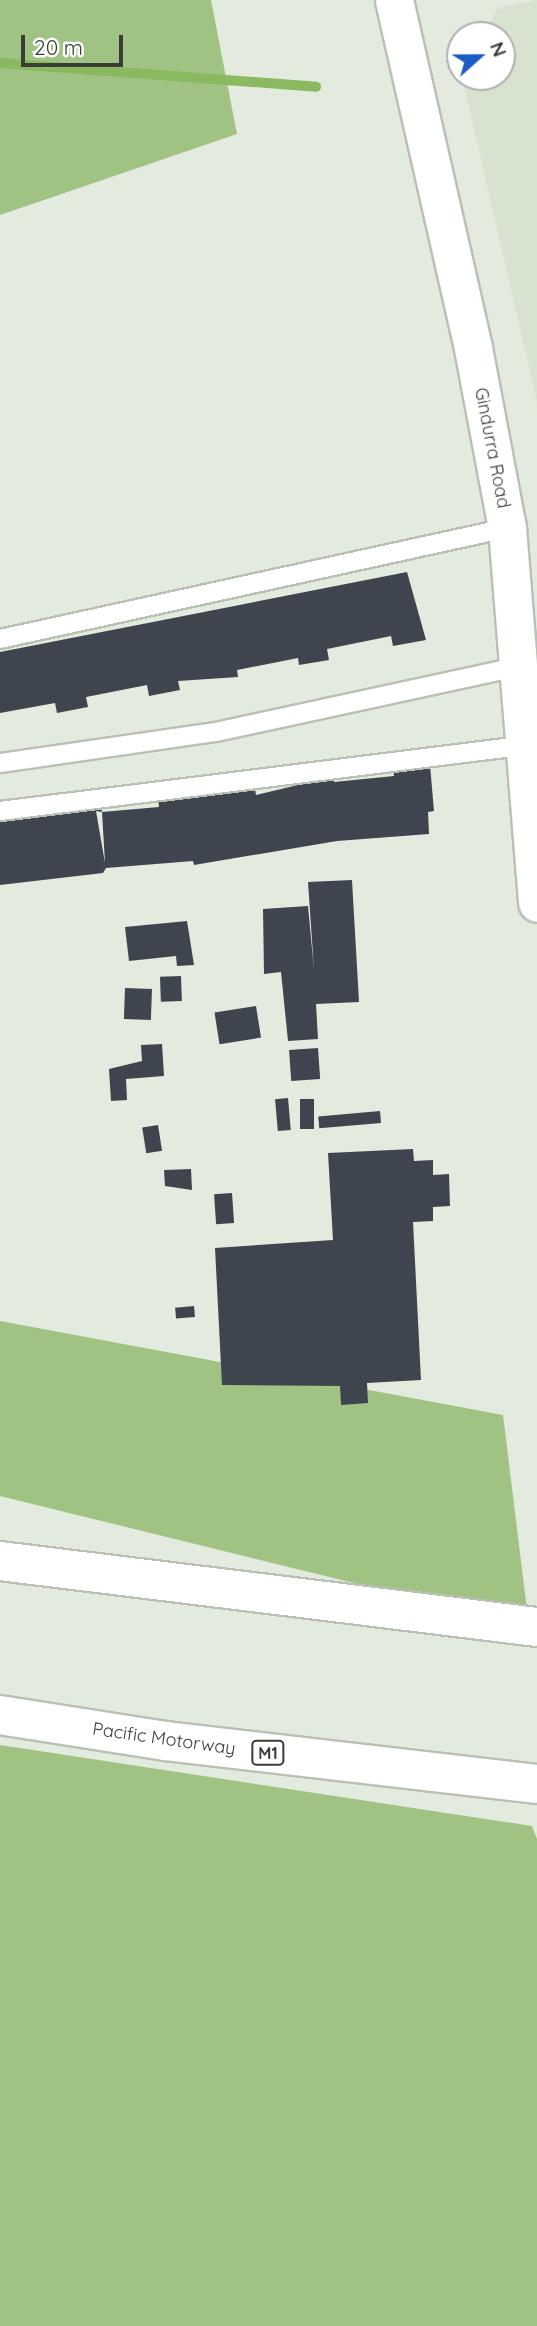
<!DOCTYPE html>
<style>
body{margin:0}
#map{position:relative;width:537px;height:2326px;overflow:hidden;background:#e3eade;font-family:Quicksand,sans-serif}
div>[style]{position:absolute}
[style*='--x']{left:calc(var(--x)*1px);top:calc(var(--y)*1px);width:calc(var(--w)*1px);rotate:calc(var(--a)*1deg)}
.built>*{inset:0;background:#d8e3cf}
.green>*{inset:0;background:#a0c384}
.stream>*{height:10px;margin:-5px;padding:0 5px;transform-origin:5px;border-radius:5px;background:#8ab95f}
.building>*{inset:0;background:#3f454f;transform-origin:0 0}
.roads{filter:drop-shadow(2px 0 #b9c0b4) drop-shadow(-2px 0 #b9c0b4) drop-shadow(0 2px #b9c0b4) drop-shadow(0 -2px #b9c0b4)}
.lane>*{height:18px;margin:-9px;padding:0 9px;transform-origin:9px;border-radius:9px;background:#fff}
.street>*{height:37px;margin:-18.5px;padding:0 18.5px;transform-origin:18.5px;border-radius:18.5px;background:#fff}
.highway>*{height:38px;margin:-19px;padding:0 19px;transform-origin:19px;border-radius:19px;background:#fff}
span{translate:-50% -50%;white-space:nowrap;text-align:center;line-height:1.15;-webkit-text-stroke:7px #fff;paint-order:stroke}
.shield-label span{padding:2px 5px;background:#fff;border:2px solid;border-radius:5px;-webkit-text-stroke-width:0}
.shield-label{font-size:16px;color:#393c37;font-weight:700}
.street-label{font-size:18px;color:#393c37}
.north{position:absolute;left:446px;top:21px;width:70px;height:70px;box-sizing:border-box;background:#fff;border:2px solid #b0b1af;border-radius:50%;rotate:69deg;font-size:19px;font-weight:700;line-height:28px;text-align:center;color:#393c37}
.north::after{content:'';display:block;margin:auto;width:24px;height:32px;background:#1a5bc7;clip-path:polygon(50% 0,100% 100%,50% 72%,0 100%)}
.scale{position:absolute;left:21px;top:35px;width:102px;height:32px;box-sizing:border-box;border:4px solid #393c37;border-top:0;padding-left:9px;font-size:21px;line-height:24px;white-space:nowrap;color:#393c37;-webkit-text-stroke:5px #fff;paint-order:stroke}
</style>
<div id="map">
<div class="built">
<i style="clip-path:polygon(537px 0,537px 402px,462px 77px,502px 77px,502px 35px,482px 35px,499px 7px)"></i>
</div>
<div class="green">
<i style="clip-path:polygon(0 0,211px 0,237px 134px,0 215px)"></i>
<i style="clip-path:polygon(0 1321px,503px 1415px,529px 1626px,0 1496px)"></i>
<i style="clip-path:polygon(0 1745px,532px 1826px,537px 1839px,537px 2326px,0 2326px)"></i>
</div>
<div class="stream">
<i style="--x:0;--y:63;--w:317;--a:4.3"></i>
</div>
<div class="building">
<i style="clip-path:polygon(407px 572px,426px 640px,393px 646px,391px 636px,327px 649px,329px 660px,299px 665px,298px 658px,237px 670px,238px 677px,178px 681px,180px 690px,149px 696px,147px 685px,86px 697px,88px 707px,57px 713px,55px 703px,0 713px,0 652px)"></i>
<i style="clip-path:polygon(430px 765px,434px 811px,428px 812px,429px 834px,337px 841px,194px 865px,193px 861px,106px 868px,103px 873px,0 885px,0 813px,7px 819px,64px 812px,64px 805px,100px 801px,102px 812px,96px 811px,105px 863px,102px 812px,159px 807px,158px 798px,214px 795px,213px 788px,254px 783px,256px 795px,302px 784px,301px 777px,333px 774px,334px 782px,394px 776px,393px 768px)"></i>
<i style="clip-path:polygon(352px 880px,359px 1002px,316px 1004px,318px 1039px,288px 1041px,281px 972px,264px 974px,263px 909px,308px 906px,314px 970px,308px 882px)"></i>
<i style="clip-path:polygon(187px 921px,194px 965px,177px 966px,176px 956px,129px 961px,125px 927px)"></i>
<i style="left:181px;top:976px;width:25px;height:21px;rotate:88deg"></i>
<i style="left:125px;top:988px;width:27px;height:31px;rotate:2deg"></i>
<i style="left:256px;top:1006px;width:32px;height:42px;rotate:81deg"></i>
<i style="clip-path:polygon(162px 1044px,164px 1076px,126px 1079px,127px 1100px,111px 1101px,109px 1069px,142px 1061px,141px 1045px)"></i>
<i style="left:318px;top:1048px;width:31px;height:29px;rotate:86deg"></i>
<i style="left:288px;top:1098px;width:32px;height:13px;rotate:85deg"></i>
<i style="left:300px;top:1099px;width:14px;height:30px"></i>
<i style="left:380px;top:1111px;width:12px;height:62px;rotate:85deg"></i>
<i style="left:158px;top:1125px;width:26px;height:16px;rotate:81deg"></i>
<i style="clip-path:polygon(413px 1149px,414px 1161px,433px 1160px,433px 1175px,449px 1174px,450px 1206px,433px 1207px,433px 1221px,413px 1222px,421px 1380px,367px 1383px,368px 1403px,341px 1405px,340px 1386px,222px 1385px,215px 1248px,333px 1240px,328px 1153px)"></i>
<i style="clip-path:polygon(191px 1169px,192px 1190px,165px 1186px,164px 1170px)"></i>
<i style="left:232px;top:1193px;width:30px;height:18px;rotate:86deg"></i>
<i style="left:194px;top:1306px;width:11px;height:19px;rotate:85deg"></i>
</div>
<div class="roads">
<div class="lane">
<i style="--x:0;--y:639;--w:519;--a:-12.35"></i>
<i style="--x:0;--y:763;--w:218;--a:-8.2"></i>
<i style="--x:216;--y:732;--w:312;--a:-12.2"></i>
<i style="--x:0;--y:811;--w:533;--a:-7.11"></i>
</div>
<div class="street">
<i style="--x:394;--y:0;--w:357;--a:77.2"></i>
<i style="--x:473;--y:348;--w:183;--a:79.3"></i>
<i style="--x:507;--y:528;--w:376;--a:85.4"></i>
</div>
<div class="highway">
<i style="--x:0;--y:1561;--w:541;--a:7.01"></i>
<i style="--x:0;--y:1715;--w:168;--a:8.9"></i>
<i style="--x:166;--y:1741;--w:373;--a:6.6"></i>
</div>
</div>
<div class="shield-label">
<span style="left:268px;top:1753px">M1</span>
</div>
<div class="street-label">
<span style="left:492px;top:448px;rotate:79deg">Gindurra Road</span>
<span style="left:164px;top:1739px;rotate:8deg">Pacific Motorway</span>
</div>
<div class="north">N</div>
<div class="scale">20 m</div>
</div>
